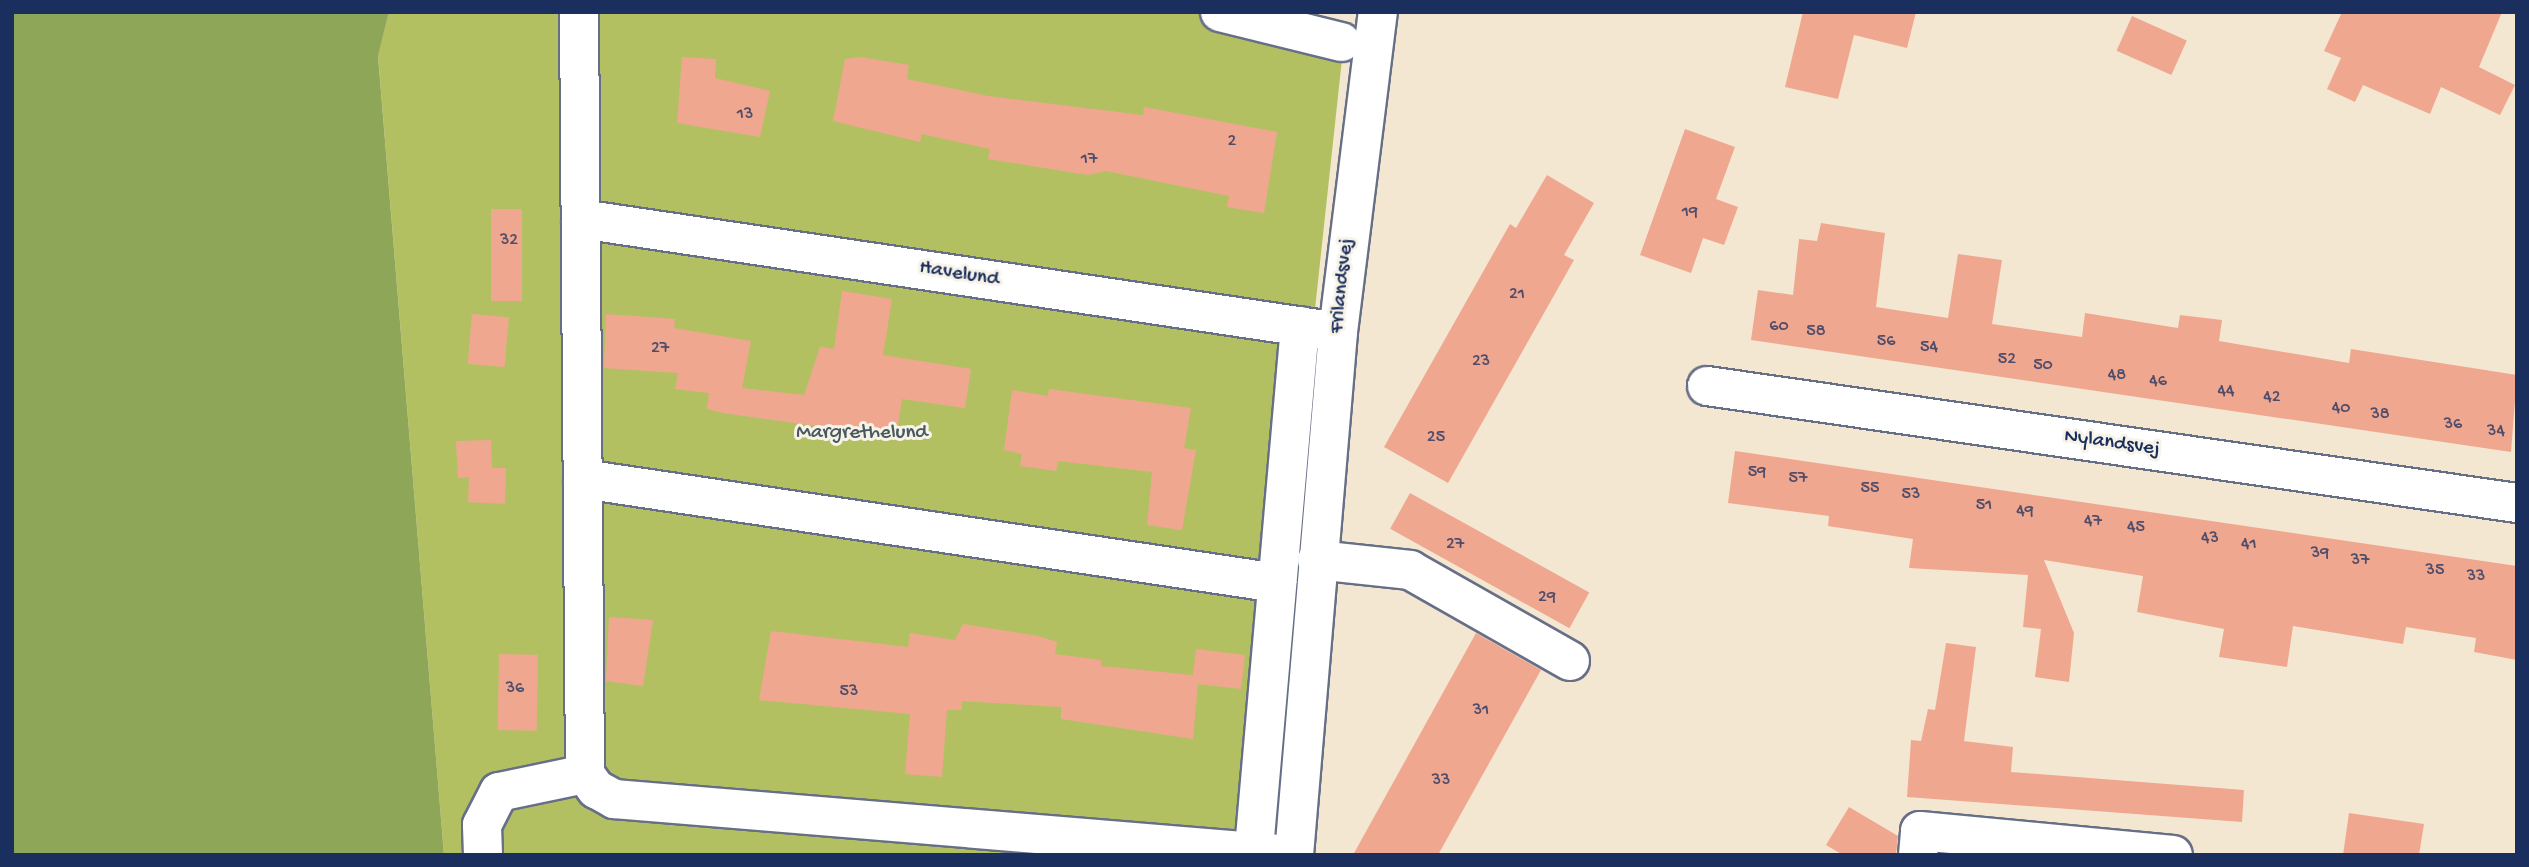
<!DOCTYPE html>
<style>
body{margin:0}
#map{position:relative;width:2529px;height:867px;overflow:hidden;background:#f4e7d2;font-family:"Gochi Hand",sans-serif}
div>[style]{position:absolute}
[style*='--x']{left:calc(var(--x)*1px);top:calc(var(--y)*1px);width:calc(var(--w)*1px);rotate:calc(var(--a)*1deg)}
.green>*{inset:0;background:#b3c062}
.forest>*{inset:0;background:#8ea658}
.building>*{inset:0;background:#f0a790;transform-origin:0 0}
.roads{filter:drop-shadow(2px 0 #676f87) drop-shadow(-2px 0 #676f87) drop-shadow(0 2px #676f87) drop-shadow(0 -2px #676f87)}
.minor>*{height:38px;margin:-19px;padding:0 19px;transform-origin:19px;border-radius:19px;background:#fff}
span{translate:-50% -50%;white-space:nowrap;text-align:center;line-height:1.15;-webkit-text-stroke:6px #f7f3e8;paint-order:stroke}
.number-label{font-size:18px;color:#504d6a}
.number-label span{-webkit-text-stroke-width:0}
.street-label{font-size:21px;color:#1b2f5e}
.park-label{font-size:21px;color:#495a5f}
.frame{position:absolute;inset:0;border:14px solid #1b2f5e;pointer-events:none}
</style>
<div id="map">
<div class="green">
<i style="clip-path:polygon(389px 12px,1306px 12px,1346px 22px,1285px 587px,1267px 855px,444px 855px,378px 55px)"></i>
</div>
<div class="forest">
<i style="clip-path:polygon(12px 12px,389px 12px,378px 56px,444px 855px,12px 855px)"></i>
</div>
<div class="building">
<i style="clip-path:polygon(1803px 12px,1916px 12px,1907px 48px,1854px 35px,1838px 99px,1785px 87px)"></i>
<i style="clip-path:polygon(2342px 12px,2502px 12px,2479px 67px,2515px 85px,2500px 115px,2441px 87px,2430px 114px,2363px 85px,2355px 102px,2327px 89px,2341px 58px,2324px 51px)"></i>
<i style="left:2132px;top:16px;width:60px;height:38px;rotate:24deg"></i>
<i style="clip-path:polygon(682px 57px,716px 59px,715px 78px,770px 91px,760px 137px,677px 123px)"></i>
<i style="clip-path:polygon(860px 57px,909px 65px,907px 79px,988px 96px,1143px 115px,1144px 107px,1277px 132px,1264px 213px,1227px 207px,1229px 196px,1106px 171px,1088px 175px,988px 159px,990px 149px,922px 134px,920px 142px,833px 121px,845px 59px)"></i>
<i style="clip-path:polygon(1685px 129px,1735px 147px,1716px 199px,1738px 207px,1724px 245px,1703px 238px,1691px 273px,1640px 255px)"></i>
<i style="clip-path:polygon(1547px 175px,1594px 203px,1564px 255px,1574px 260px,1448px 483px,1384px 447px,1510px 224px,1516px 228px)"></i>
<i style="left:522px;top:209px;width:92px;height:31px;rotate:90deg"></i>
<i style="clip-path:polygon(1821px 223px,1885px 233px,1876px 307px,1948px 318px,1958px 254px,2002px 260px,1992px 324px,2082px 337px,2085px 313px,2178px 328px,2180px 315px,2222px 320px,2219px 341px,2349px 363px,2351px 349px,2517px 375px,2511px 452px,1751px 340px,1758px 290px,1793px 295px,1799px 239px,1817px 241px)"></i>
<i style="clip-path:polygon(842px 291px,892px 299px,883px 355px,971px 369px,965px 408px,902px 399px,896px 437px,723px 413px,707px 409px,709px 393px,675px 389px,678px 373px,604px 368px,606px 314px,675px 319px,674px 328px,751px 341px,742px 388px,804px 395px,820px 347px,834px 349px)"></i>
<i style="left:472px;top:314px;width:37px;height:50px;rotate:5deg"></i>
<i style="clip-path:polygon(1049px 389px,1191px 408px,1184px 448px,1196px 450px,1182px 530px,1147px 525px,1152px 472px,1058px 461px,1056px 471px,1020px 466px,1022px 454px,1004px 450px,1012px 390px,1048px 396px)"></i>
<i style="clip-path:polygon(491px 440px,492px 468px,506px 468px,505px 504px,468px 502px,469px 477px,458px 478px,456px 441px)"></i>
<i style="clip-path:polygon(1735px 451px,2517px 566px,2517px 660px,2474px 652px,2476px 638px,2406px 627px,2403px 644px,2293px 626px,2287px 667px,2219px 657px,2224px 629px,2137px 612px,2143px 576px,2044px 560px,2074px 633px,2069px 682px,2035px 677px,2041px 629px,2023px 627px,2028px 575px,1909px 568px,1913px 539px,1828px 526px,1829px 516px,1728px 503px)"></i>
<i style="left:1410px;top:493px;width:205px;height:41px;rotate:29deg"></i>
<i style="clip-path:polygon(609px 617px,653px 620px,643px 686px,606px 681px)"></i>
<i style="clip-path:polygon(963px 624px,1038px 636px,1057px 642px,1055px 654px,1101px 660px,1101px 666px,1193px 675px,1196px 649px,1245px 655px,1241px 689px,1198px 684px,1193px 739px,1061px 719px,1061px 707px,962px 701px,962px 710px,947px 710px,942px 777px,905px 774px,910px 714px,759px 700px,771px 631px,908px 647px,910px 633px,955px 640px)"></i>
<i style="clip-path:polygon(1476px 633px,1541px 670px,1438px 855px,1353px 855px)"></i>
<i style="clip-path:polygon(1946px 643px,1976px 647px,1964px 741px,2013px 747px,2011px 772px,2244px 790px,2242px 822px,1907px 797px,1911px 740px,1921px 741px,1928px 709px,1935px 710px)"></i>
<i style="left:499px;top:654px;width:39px;height:76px;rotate:1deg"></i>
<i style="clip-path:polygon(1849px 807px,1898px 836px,1896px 855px,1843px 855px,1826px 845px)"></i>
<i style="clip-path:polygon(2349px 813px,2424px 824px,2419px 855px,2343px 855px)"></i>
</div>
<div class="roads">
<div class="minor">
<i style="--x:579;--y:12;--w:762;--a:89.55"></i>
<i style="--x:585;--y:774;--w:19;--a:54"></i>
<i style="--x:596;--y:789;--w:21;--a:29"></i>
<i style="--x:614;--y:799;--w:679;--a:4.73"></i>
<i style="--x:1220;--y:12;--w:125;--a:13.9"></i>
<i style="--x:581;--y:219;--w:765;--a:8.49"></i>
<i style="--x:1707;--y:386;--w:818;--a:8.22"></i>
<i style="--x:583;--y:479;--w:702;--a:8.52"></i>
<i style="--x:1317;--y:560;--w:94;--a:6.1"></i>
<i style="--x:1410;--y:570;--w:184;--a:29.6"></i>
<i style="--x:1254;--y:849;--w:525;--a:-84.97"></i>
<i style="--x:483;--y:855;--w:30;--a:-92"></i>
<i style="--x:482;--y:825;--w:37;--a:-63"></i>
<i style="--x:499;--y:792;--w:88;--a:-11.8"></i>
<i style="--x:1294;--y:855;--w:525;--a:-85.19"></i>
<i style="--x:1338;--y:332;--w:322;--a:-82.9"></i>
<i style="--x:1918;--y:855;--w:24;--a:-85"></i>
<i style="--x:1920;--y:831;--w:254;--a:5.4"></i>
</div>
</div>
<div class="number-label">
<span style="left:745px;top:115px">13</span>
<span style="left:1232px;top:142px">2</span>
<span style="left:1089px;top:160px">17</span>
<span style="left:1690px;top:213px">19</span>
<span style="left:509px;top:241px">32</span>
<span style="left:1517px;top:295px">21</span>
<span style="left:1779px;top:327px">60</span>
<span style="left:1816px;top:332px">58</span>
<span style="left:1886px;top:342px">56</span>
<span style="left:1929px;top:348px">54</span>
<span style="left:660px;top:349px">27</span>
<span style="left:2007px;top:360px">52</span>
<span style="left:1481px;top:362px">23</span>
<span style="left:2043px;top:366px">50</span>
<span style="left:2117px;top:376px">48</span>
<span style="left:2158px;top:382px">46</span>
<span style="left:2226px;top:392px">44</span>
<span style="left:2272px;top:398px">42</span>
<span style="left:2341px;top:409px">40</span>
<span style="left:2380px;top:415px">38</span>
<span style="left:2453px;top:425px">36</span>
<span style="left:2496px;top:432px">34</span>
<span style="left:1436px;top:438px">25</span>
<span style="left:1757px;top:473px">59</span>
<span style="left:1798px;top:479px">57</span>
<span style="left:1870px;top:489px">55</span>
<span style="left:1911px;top:495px">53</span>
<span style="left:1984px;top:506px">51</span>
<span style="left:2025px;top:512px">49</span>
<span style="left:2093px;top:522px">47</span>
<span style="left:2136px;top:528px">45</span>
<span style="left:2210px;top:539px">43</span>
<span style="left:1455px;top:545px">27</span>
<span style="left:2249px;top:545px">41</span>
<span style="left:2320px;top:554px">39</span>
<span style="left:2360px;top:561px">37</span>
<span style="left:2435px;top:571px">35</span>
<span style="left:2476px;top:577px">33</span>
<span style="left:1547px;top:598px">29</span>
<span style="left:515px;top:689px">36</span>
<span style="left:849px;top:692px">53</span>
<span style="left:1481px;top:711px">31</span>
<span style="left:1441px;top:781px">33</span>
</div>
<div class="street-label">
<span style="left:959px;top:275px;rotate:9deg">Havelund</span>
<span style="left:1343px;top:286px;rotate:-84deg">Frilandsvej</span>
<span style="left:2112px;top:444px;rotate:8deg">Nylandsvej</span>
</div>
<div class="park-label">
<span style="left:862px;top:434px">Margrethelund</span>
</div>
<div class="frame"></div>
</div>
